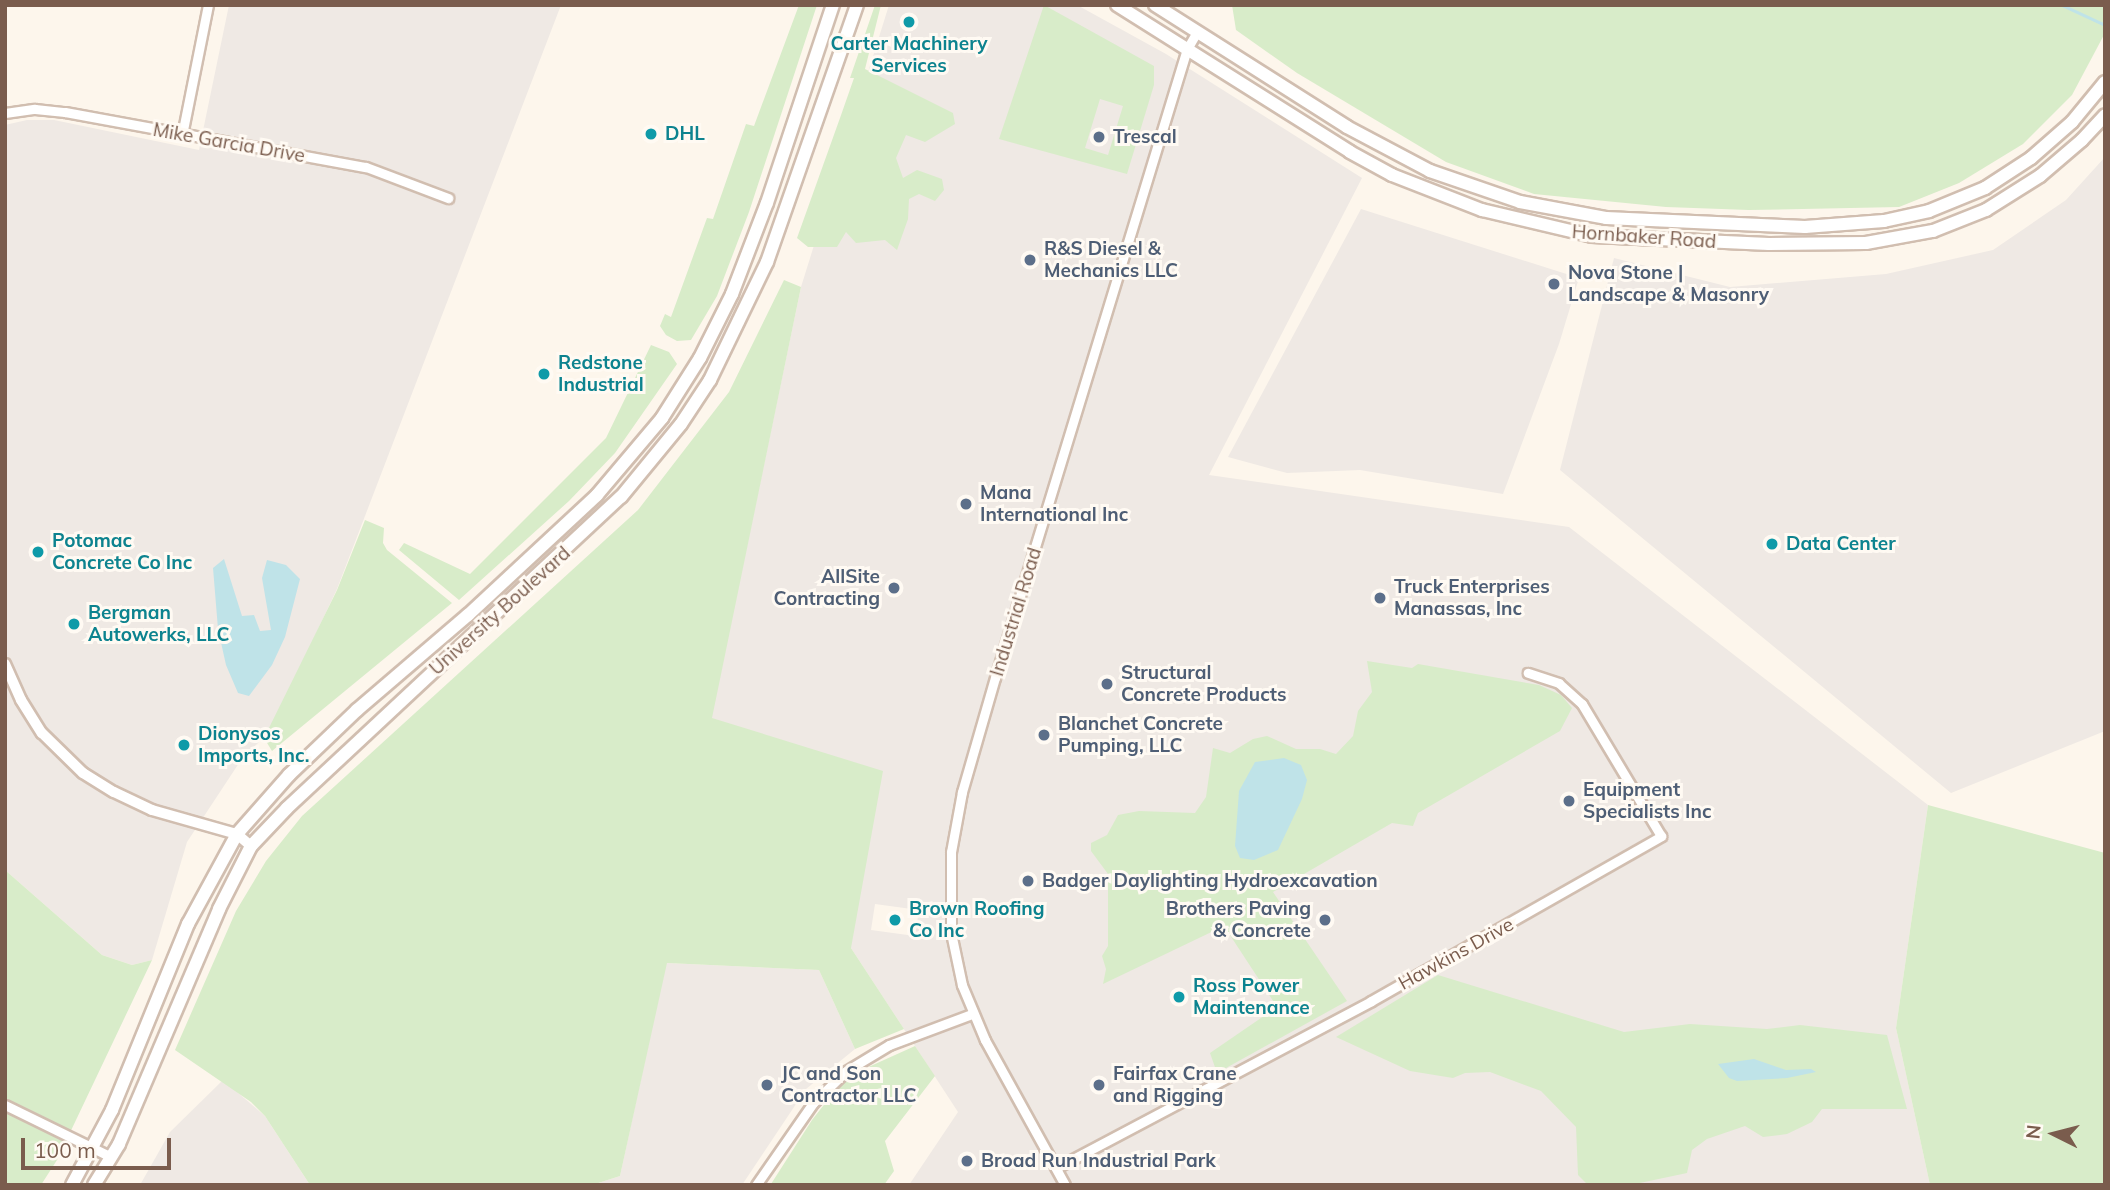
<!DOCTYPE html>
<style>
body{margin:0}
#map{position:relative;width:2110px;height:1190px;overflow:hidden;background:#fdf6ec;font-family:Mulish,sans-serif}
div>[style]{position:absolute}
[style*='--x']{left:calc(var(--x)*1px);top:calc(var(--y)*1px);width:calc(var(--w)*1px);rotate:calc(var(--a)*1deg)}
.industrial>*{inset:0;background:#efe9e4}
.green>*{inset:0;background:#d8ecc9}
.water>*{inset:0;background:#bfe3e8}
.stream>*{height:2.5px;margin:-1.25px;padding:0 1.25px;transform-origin:1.25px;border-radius:1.25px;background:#bfe3e8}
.roads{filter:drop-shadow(2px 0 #d1beb0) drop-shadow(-2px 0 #d1beb0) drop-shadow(0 2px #d1beb0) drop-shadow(0 -2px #d1beb0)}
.minor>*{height:9px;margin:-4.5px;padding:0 4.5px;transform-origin:4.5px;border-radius:4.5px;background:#fff}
.tertiary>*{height:10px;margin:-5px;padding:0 5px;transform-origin:5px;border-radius:5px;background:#fff}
.secondary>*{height:12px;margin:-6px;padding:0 6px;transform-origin:6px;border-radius:6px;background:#fff}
.dots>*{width:19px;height:19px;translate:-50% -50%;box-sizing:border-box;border:4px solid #fffaf3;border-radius:50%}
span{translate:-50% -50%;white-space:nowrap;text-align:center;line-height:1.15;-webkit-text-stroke:6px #fffaf3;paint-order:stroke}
.culture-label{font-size:19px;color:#0d838f;font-weight:700}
.left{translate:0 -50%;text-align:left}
.service-label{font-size:19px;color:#4e5e75;font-weight:700}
.right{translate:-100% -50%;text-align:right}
.street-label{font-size:19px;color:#7a5c4d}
.frame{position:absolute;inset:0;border:7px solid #7a5c4d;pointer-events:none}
.north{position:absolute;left:2019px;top:1099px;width:70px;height:70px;-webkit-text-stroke:5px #fffaf3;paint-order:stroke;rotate:276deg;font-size:19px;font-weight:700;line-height:28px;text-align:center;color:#7a5c4d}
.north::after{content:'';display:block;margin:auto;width:24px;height:32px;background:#7a5c4d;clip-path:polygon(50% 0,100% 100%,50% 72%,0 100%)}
.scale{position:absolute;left:21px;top:1138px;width:150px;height:32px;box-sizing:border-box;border:4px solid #7a5c4d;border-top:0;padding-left:9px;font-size:21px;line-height:24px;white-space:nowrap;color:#7a5c4d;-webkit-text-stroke:5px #fffaf3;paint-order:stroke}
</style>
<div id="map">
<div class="industrial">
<i style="clip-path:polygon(229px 5px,561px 5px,337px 589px,269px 733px,243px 757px,187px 842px,152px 960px,132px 965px,102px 955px,5px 870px,5px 125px,27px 120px,54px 120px,199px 150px)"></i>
<i style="clip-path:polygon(evenodd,889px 5px,1077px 5px,1166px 54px,1362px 178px,1209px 475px,1569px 527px,1928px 805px,1896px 1028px,1930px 1185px,909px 1185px,958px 1112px,851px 948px,711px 718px,801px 287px,889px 5px,875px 904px,919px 910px,915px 936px,871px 930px,875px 904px)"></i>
<i style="clip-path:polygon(2105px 157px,2105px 731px,1951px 793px,1560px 470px,1614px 258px,1730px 287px,1886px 274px,1993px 250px,2066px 200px)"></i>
<i style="clip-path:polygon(1361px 209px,1579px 278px,1559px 344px,1503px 494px,1360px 470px,1287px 473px,1228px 457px)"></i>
<i style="clip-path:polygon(666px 963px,819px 970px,855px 1049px,806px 1089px,742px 1185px,592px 1185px,620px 1176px)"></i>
<i style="clip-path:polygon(223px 1080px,265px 1116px,310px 1185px,140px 1185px,170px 1132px)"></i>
</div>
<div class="green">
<i style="clip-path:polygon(799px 5px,817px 5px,749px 212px,717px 296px,691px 340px,677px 341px,666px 335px,660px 326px,665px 314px,671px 317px,707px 218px,713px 219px,746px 124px,754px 126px)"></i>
<i style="clip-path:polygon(875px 5px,881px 5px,865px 69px,953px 113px,955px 124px,925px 142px,906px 135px,896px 158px,903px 178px,917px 170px,942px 179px,944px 190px,935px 201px,919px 194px,909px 199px,908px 219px,897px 250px,885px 240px,856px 243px,846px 232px,837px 247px,808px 247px,797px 238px,840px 118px,854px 78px,850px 78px)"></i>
<i style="clip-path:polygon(evenodd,1044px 5px,1154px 66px,1154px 85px,1127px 174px,999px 139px,1044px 5px,1100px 99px,1123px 106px,1108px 155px,1085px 148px,1100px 99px)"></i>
<i style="clip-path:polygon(1232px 5px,2105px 5px,2105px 33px,2072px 95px,2023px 144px,1959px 183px,1899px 207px,1749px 210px,1666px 207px,1534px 194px,1446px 162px,1297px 73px,1236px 30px)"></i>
<i style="clip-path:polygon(784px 280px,801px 287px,712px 718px,883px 771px,851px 948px,904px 1029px,855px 1049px,819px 970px,667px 963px,620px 1176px,592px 1185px,310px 1185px,265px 1116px,251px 1102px,175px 1050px,236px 911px,266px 861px,302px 816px,638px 510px,729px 392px)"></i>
<i style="clip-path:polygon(651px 345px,669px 352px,677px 364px,615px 453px,569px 501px,459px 600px,399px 550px,404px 543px,470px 574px,606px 438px)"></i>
<i style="clip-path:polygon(365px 520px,384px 528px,383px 543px,387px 550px,452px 603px,272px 751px,264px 738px,337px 590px)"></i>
<i style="clip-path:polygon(1367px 661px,1412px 668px,1418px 664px,1539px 685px,1561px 695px,1572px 708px,1560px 731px,1418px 813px,1413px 826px,1392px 823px,1273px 892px,1347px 1001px,1217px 1073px,1210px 1053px,1277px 1007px,1224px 926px,1103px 984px,1106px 969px,1102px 956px,1108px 946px,1108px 874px,1091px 851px,1091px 843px,1107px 835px,1118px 815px,1139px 811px,1195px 813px,1206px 797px,1213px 748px,1230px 753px,1253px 739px,1267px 736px,1296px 749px,1320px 749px,1336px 754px,1353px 736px,1358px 711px,1372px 692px)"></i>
<i style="clip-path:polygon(1928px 805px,2105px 853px,2105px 1185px,1930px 1185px,1896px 1028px)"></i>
<i style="clip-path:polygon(5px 870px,102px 955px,132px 965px,152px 960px,57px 1160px,41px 1185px,5px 1185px)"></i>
<i style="clip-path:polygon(1438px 975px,1624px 1032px,1690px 1024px,1767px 1029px,1800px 1025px,1887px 1035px,1907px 1109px,1822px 1109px,1812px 1122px,1787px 1134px,1763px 1137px,1745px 1126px,1707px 1139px,1692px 1150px,1687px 1173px,1635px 1184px,1588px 1185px,1578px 1175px,1576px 1127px,1541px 1091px,1490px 1072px,1465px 1073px,1453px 1078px,1410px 1071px,1336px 1037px)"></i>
<i style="clip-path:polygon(915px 1046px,935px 1076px,885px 1141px,894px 1171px,884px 1185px,771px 1184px,812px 1120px,838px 1087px,864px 1069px)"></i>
</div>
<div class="water">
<i style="clip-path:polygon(224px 559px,242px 616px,254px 615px,260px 631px,271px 630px,262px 578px,267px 560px,286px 565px,300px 579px,285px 637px,272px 665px,249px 696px,238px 693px,226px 665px,218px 629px,213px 568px)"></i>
<i style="clip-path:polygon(1284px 758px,1301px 765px,1307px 780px,1302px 799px,1278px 850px,1254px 860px,1240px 858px,1235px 846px,1239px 791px,1255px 762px)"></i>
<i style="clip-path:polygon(1754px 1059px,1786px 1070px,1811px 1069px,1816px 1072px,1787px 1078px,1737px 1081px,1729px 1078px,1718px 1064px)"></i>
</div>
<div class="stream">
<i style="--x:2062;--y:5;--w:47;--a:24.9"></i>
</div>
<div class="roads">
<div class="minor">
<i style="--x:5;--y:113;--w:30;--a:-8"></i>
<i style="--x:35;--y:109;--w:30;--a:6"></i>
<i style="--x:65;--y:112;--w:306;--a:10.4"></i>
<i style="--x:366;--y:167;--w:88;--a:20.7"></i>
<i style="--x:182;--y:135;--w:133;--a:-78.7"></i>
<i style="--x:5;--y:1105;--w:118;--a:26.1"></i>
<i style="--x:1056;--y:1168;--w:357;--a:-27.9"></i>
<i style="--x:1371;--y:1001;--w:334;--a:-29.6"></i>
<i style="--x:1661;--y:836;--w:154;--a:-120.9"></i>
<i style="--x:1582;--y:704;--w:31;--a:-138"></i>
<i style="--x:1559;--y:683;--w:33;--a:-162"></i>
<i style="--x:756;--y:1185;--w:100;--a:-55.2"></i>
<i style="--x:813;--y:1103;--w:46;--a:-44.1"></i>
<i style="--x:846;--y:1071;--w:50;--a:-31.2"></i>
<i style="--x:889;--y:1045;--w:89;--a:-20.5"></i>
<i style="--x:1065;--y:1185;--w:166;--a:-118.9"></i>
<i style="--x:985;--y:1040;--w:60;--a:-112.7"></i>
<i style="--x:962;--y:985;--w:53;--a:-101.9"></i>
<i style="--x:951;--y:933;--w:81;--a:-90"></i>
<i style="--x:951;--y:852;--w:61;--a:-79.6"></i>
<i style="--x:962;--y:792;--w:119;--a:-73.9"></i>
<i style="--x:995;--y:678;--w:658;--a:-73.03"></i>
<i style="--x:1187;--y:49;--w:20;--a:-60"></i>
</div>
<div class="tertiary">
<i style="--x:5;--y:664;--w:39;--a:66"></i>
<i style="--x:21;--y:700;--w:39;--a:58"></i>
<i style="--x:42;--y:733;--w:57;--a:44.3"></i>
<i style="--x:83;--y:773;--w:36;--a:32"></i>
<i style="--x:114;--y:792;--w:42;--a:25.3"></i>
<i style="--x:152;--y:810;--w:88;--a:15.8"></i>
<i style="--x:237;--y:834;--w:18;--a:41"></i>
</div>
<div class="secondary">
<i style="--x:1117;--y:5;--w:275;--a:32.2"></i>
<i style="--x:1350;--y:152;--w:48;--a:28.7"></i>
<i style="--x:1392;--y:175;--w:97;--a:21.3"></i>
<i style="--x:1482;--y:210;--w:113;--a:13.3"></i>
<i style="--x:1592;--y:236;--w:177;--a:2.6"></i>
<i style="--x:1769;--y:244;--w:97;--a:-0.6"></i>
<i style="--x:1866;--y:243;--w:68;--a:-10.2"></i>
<i style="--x:1933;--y:231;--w:57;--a:-21.6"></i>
<i style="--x:1986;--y:210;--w:64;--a:-32.2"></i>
<i style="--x:2040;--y:176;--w:55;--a:-40.6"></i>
<i style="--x:2082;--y:140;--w:34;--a:-47"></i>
<i style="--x:1155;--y:5;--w:227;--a:32.4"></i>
<i style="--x:1347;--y:127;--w:94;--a:27.9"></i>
<i style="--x:1430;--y:171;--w:95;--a:19"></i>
<i style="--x:1520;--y:202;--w:87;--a:10.5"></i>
<i style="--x:1606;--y:218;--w:199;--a:2.6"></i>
<i style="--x:1805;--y:227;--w:79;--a:-4.3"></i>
<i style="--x:1884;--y:221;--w:46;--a:-12.5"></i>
<i style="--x:1929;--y:211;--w:61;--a:-22.3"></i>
<i style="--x:1985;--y:188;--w:55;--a:-33.1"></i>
<i style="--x:2031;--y:158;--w:55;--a:-41.3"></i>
<i style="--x:2072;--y:122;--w:52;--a:-50.5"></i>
<i style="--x:72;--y:1185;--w:85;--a:-61.9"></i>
<i style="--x:112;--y:1110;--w:201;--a:-67.8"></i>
<i style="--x:188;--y:924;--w:102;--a:-61.4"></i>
<i style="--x:237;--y:834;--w:79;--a:-48.6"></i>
<i style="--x:289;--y:775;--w:94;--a:-43.7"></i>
<i style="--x:357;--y:710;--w:146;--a:-40.6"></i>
<i style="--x:468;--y:615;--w:176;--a:-42.9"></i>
<i style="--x:597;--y:495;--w:101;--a:-49.8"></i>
<i style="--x:662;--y:418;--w:71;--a:-57.7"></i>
<i style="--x:700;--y:358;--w:72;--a:-63.4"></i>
<i style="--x:732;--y:294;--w:97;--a:-69"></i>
<i style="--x:767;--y:203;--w:209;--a:-71.6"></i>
<i style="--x:94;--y:1185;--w:48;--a:-58.6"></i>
<i style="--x:119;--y:1144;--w:255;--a:-66.9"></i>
<i style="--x:219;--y:909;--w:71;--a:-63.1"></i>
<i style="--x:251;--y:846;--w:52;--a:-46.5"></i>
<i style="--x:287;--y:808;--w:456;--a:-43"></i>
<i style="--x:621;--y:497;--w:94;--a:-50.6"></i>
<i style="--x:681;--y:424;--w:53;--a:-56.6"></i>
<i style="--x:710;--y:380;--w:131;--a:-64.2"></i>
<i style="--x:767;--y:262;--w:272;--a:-70.7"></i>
</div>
</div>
<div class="dots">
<i style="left:909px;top:22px;background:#0f9aa8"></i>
<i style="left:651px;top:134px;background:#0f9aa8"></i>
<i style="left:1099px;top:137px;background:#5c6f8a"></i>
<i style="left:1030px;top:260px;background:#5c6f8a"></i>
<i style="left:1554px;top:284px;background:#5c6f8a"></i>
<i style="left:544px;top:374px;background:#0f9aa8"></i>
<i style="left:966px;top:504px;background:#5c6f8a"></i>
<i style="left:1772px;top:544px;background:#0f9aa8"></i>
<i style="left:38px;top:552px;background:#0f9aa8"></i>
<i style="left:894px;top:588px;background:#5c6f8a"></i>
<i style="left:1380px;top:598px;background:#5c6f8a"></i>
<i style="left:74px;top:624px;background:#0f9aa8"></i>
<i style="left:1107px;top:684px;background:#5c6f8a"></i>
<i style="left:1044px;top:735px;background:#5c6f8a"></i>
<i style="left:184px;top:745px;background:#0f9aa8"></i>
<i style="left:1569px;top:801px;background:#5c6f8a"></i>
<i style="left:1028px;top:881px;background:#5c6f8a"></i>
<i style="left:895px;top:920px;background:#0f9aa8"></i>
<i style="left:1325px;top:920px;background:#5c6f8a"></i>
<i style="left:1179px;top:997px;background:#0f9aa8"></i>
<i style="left:767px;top:1085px;background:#5c6f8a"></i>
<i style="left:1099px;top:1085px;background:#5c6f8a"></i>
<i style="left:967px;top:1161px;background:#5c6f8a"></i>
</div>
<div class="culture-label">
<span style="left:909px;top:55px">Carter Machinery<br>Services</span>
<span class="left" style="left:665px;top:134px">DHL</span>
<span class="left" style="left:558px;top:374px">Redstone<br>Industrial</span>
<span class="left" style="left:52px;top:552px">Potomac<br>Concrete Co Inc</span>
<span class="left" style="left:1786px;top:544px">Data Center</span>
<span class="left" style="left:88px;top:624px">Bergman<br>Autowerks, LLC</span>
<span class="left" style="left:198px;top:745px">Dionysos<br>Imports, Inc.</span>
<span class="left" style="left:909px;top:920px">Brown Roofing<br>Co Inc</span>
<span class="left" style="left:1193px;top:997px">Ross Power<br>Maintenance</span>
</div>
<div class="service-label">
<span class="left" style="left:1113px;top:137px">Trescal</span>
<span class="left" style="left:1044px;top:260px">R&amp;S Diesel &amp;<br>Mechanics LLC</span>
<span class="left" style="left:1568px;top:284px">Nova Stone |<br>Landscape &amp; Masonry</span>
<span class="left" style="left:980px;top:504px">Mana<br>International Inc</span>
<span class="right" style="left:880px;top:588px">AllSite<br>Contracting</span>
<span class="left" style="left:1394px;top:598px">Truck Enterprises<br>Manassas, Inc</span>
<span class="left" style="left:1121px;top:684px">Structural<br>Concrete Products</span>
<span class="left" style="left:1058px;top:735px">Blanchet Concrete<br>Pumping, LLC</span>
<span class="left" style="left:1583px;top:801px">Equipment<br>Specialists Inc</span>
<span class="left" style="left:1042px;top:881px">Badger Daylighting Hydroexcavation</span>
<span class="right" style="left:1311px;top:920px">Brothers Paving<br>&amp; Concrete</span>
<span class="left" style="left:781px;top:1085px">JC and Son<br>Contractor LLC</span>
<span class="left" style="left:1113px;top:1085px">Fairfax Crane<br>and Rigging</span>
<span class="left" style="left:981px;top:1161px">Broad Run Industrial Park</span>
</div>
<div class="street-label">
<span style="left:229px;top:143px;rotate:10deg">Mike Garcia Drive</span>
<span style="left:1644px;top:237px;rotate:4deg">Hornbaker Road</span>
<span style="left:500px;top:611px;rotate:-42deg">University Boulevard</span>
<span style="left:1016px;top:612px;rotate:-73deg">Industrial Road</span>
<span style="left:1456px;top:954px;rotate:-29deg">Hawkins Drive</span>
</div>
<div class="frame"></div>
<div class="north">N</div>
<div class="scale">100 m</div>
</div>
